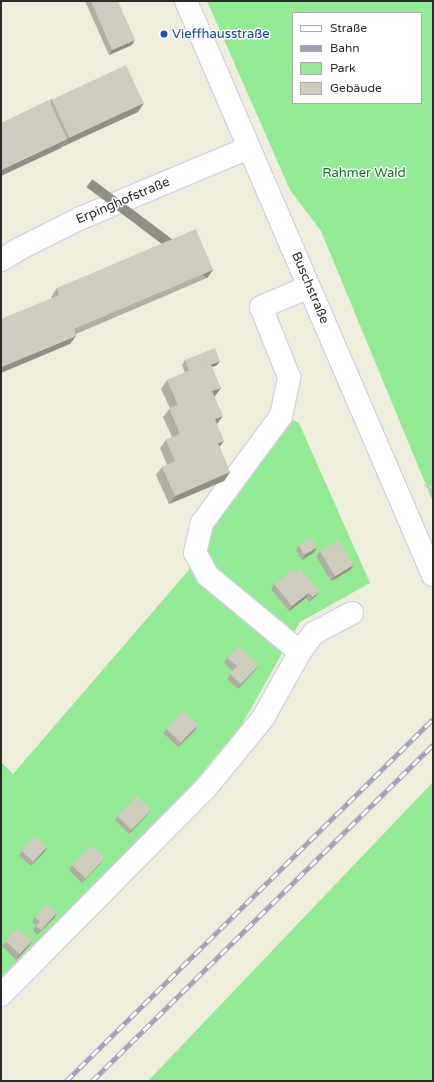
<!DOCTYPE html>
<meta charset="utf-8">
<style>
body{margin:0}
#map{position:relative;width:434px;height:1082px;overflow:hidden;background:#efeddc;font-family:"Varela Round",sans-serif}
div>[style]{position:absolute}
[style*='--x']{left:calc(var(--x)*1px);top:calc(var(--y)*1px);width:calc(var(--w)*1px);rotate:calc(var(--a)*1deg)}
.green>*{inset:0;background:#93ea94}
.path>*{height:2.5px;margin-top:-1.25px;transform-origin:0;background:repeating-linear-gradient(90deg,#d5d5d5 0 3px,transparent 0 5px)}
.roads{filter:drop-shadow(1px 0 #d4d1e5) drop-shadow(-1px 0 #d4d1e5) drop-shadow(0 1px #d4d1e5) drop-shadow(0 -1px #d4d1e5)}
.minor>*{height:22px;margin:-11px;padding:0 11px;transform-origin:11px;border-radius:11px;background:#fff}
.rail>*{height:4.5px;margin-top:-2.25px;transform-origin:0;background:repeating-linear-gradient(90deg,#fff 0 9px,#a39eb8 0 18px);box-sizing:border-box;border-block:1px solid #a39eb8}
.wall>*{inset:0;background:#b0afa4}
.shaded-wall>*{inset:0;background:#908f86;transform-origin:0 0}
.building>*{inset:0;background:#cdccbf;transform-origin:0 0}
.dots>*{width:11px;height:11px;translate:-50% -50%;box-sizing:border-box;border:2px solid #fff;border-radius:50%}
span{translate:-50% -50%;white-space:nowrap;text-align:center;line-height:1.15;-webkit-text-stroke:3px #fff;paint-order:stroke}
.transit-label{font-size:13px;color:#164399}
.left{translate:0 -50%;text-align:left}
.park-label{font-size:13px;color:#137121}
.street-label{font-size:13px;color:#2b2b2b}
.frame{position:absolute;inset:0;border:2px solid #2b2b2b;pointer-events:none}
.legend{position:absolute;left:292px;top:12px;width:130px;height:92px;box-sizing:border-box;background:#fff;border:1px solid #aaa;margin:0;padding:5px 7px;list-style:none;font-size:12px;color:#2b2b2b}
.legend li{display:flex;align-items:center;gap:8px;height:20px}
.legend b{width:20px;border:1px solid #aaa}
</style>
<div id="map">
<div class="green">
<i style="clip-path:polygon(evenodd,207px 1px,433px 1px,433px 502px,321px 231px,290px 190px,207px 1px,293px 13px,421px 13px,421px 103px,293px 103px,293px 13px)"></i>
<i style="clip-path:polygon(291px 419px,299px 423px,370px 583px,300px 622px,241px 726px,182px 797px,1px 984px,1px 762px,13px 774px,188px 571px,213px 521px)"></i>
<i style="clip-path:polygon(433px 782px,433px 1081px,148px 1081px)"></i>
</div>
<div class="path">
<i style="--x:424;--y:485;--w:9;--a:13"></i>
</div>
<div class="roads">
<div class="minor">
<i style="--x:186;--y:1;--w:625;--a:66.72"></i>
<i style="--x:1;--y:260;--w:23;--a:-31"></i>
<i style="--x:21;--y:248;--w:67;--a:-26.6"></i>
<i style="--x:81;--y:218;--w:181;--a:-22.7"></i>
<i style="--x:300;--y:652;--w:24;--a:-54"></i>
<i style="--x:314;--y:633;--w:43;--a:-27.8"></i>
<i style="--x:1;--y:995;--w:291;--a:-45.3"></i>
<i style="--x:206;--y:788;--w:90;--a:-50.8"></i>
<i style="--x:263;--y:718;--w:76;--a:-60.7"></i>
<i style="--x:300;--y:652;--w:119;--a:-140.4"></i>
<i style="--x:208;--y:576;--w:26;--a:-119"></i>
<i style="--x:195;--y:553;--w:31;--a:-77"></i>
<i style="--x:202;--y:523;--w:133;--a:-53.6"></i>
<i style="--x:281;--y:416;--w:40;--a:-78"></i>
<i style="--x:289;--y:377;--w:75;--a:-111.8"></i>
<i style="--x:261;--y:307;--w:52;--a:-22.6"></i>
</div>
</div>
<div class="rail">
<i style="--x:66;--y:1081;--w:515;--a:-44.61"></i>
<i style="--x:92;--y:1081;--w:479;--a:-44.6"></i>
</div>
<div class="wall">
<i style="clip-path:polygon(85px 1px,118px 1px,132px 45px,109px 55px)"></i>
<i style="clip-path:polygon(51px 99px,138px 112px,62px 146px,61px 148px,50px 101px)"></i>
<i style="clip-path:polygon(213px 270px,207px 278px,76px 334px,76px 336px,70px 344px,51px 297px,57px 288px)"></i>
<i style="clip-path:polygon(185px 360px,217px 365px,212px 367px,219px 447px,230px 472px,224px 481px,169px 504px,156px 475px,162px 467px,167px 465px,160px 448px,166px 440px,172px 437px,163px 417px,170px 408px,161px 389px,167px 380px,185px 373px,182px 365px)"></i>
<i style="clip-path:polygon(299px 546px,317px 548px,313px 553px,302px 560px,296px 550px)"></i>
<i style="clip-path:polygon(320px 552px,354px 565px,350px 570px,331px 581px,316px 556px)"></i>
<i style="clip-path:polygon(293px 569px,316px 596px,309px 602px,306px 598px,289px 611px,271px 589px,274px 584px)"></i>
<i style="clip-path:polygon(227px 658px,256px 669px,238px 689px,227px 679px,233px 671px,224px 663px)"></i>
<i style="clip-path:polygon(198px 725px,195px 730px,178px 747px,163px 733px,167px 729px)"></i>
<i style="clip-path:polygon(151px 810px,148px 814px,129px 834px,115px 820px,118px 816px)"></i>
<i style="clip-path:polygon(47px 847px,44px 852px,31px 866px,19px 856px,22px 851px)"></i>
<i style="clip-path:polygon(101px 863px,82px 883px,69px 870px,72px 865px)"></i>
<i style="clip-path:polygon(57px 913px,54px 918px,37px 935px,33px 930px,36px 925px,32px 922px,35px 917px)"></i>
<i style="clip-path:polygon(32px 941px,29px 946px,16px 960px,2px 946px,6px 942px)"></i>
</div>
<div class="shaded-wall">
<i style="clip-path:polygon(135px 40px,132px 45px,109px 55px,112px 50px)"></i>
<i style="clip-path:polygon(144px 103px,138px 112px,62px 147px,68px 138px)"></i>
<i style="clip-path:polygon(67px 139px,61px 148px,1px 176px,1px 170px)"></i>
<i style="left:213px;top:270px;width:10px;height:151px;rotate:127deg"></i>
<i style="clip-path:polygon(76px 336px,70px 344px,1px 373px,1px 367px)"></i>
<i style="clip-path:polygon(220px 361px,217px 365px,187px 378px,190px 373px)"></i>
<i style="clip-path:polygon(221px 388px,215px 396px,206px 400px,212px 391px)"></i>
<i style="clip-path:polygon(223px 416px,217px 424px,215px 419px)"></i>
<i style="clip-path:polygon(224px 441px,218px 449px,218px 443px)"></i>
<i style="clip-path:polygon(230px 472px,224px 481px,169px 504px,175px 496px)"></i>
<i style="clip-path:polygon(317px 548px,313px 553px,302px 560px,305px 555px)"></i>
<i style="clip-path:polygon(354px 565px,350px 570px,331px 581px,334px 577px)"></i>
<i style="clip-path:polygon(320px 591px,316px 596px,309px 602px,313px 597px)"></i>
<i style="clip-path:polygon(309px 593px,306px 598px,289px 611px,292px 606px)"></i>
<i style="clip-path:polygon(259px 665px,256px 669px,238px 689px,241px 684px)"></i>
<i style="clip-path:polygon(198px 725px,195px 730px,178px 747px,181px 743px)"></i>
<i style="clip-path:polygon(151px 810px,148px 814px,129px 834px,132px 829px)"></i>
<i style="clip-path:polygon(47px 847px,44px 852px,31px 866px,34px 862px)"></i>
<i style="clip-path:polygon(105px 858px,101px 863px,82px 883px,86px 878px)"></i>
<i style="clip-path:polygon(57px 913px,54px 918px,37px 935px,41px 930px)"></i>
<i style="clip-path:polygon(32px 941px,29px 946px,16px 960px,19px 955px)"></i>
</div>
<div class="building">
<i style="clip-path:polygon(91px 1px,118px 1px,135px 40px,112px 50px)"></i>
<i style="left:126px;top:65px;width:42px;height:82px;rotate:65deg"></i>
<i style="clip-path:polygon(49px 100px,67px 139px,1px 170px,1px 123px)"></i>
<i style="clip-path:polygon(196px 229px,213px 270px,74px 329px,76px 336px,1px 367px,1px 319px,59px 295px,57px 288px)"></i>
<i style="clip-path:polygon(215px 348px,220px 361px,211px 364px,210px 362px,189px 371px,185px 360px)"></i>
<i style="clip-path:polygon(210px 362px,221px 388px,212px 391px,223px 416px,215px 419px,224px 441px,218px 443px,230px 472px,175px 496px,162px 467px,175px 461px,166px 440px,180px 434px,169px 408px,178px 405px,167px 380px)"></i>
<i style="left:312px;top:538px;width:11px;height:15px;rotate:63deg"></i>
<i style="left:339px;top:540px;width:29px;height:22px;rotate:59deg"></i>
<i style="clip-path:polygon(300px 568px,320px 591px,313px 597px,309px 593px,292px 606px,274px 584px,293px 569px,296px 572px)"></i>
<i style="clip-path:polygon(239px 646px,259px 665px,241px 684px,230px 674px,237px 666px,227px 658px)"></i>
<i style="left:184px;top:711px;width:20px;height:25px;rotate:45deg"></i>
<i style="left:137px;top:796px;width:20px;height:28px;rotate:45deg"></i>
<i style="left:35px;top:836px;width:16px;height:20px;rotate:43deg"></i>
<i style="left:91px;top:845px;width:19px;height:28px;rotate:43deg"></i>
<i style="clip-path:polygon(47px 904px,57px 913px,41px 930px,36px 925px,40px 922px,35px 917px)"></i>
<i style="left:18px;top:928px;width:19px;height:18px;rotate:43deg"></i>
</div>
<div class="dots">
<i style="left:164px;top:34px;background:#1a4fb4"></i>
</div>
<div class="transit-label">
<span class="left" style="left:172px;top:34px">Vieffhausstraße</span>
</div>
<div class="park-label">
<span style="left:364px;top:173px">Rahmer Wald</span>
</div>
<div class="street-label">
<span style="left:123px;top:201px;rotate:-23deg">Erpinghofstraße</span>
<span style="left:310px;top:288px;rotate:67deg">Buschstraße</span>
</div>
<div class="frame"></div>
<ul class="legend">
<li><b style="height:5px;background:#fff"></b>Straße</li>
<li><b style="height:5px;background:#a39eb8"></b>Bahn</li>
<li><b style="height:11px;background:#93ea94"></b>Park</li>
<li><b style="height:11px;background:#cdccbf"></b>Gebäude</li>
</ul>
</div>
